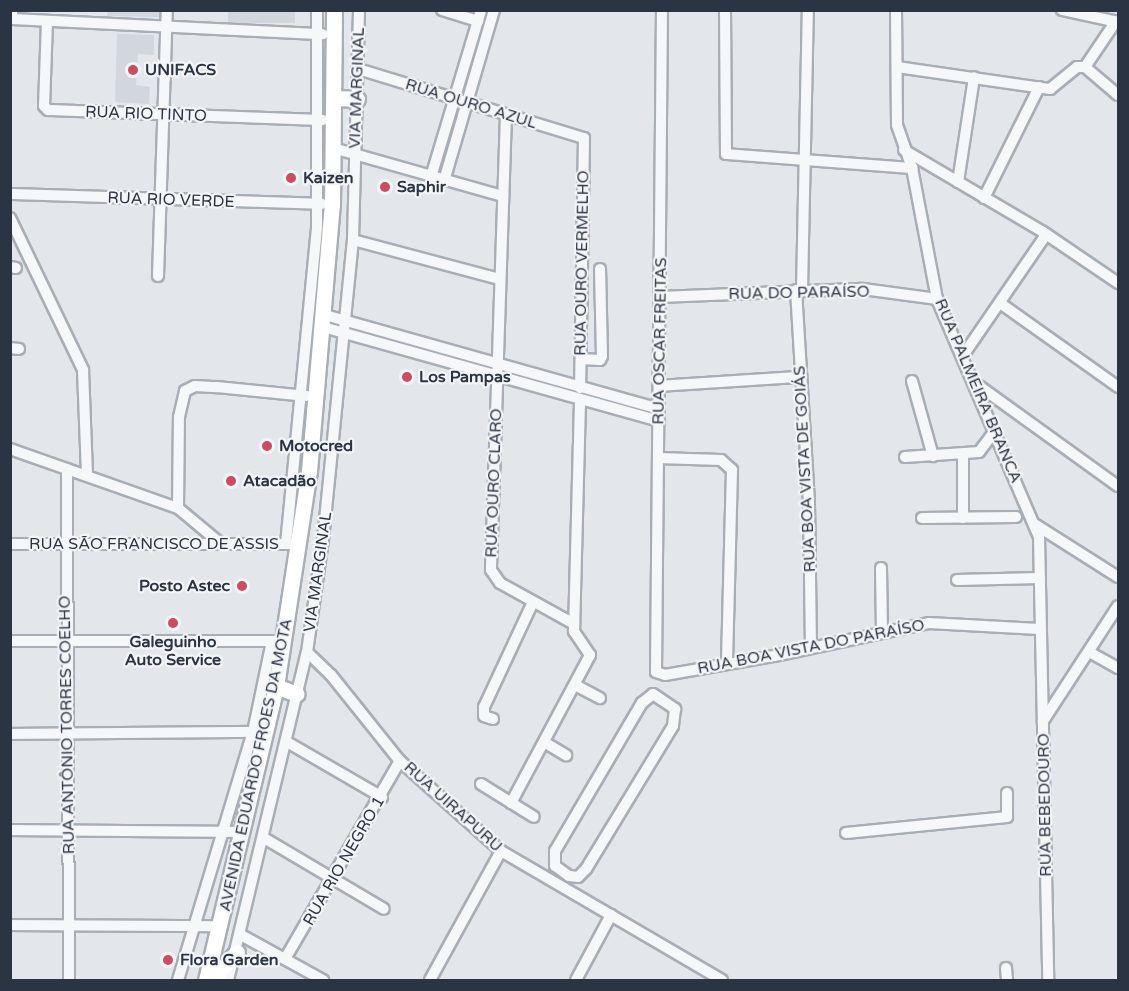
<!DOCTYPE html>
<meta charset="utf-8">
<style>
body{margin:0}
#map{position:relative;width:1129px;height:991px;overflow:hidden;background:#e3e7eb;font-family:"Varela Round",sans-serif}
div>[style]{position:absolute}
[style*='--x']{left:calc(var(--x)*1px);top:calc(var(--y)*1px);width:calc(var(--w)*1px);rotate:calc(var(--a)*1deg)}
.built>*{inset:0;background:#d2d6dd;transform-origin:0 0}
.roads{filter:drop-shadow(2px 0 #a8aeb5) drop-shadow(-2px 0 #a8aeb5) drop-shadow(0 2px #a8aeb5) drop-shadow(0 -2px #a8aeb5)}
.minor>*{height:10px;margin:-5px;padding:0 5px;transform-origin:5px;border-radius:5px;background:#f6f7f9}
.highway>*{height:15px;margin:-7.5px;padding:0 7.5px;transform-origin:7.5px;border-radius:7.5px;background:#fff}
.dots>*{width:16px;height:16px;translate:-50% -50%;box-sizing:border-box;border:3px solid #f3f5f8;border-radius:50%}
span{translate:-50% -50%;white-space:nowrap;text-align:center;line-height:1.15;-webkit-text-stroke:4.5px #f3f5f8;paint-order:stroke}
.poi-label{font-size:16px;color:#2b3443;font-weight:700}
.left{translate:0 -50%;text-align:left}
.right{translate:-100% -50%;text-align:right}
.street-label{font-size:16px;color:#2b3443}
.frame{position:absolute;inset:0;border:12px solid #2b3443;pointer-events:none}
</style>
<div id="map">
<div class="built">
<i style="clip-path:polygon(108px 11px,159px 11px,159px 17px,107px 16px)"></i>
<i style="left:228px;top:11px;width:67px;height:12px"></i>
<i style="clip-path:polygon(117px 34px,154px 35px,154px 55px,138px 54px,136px 85px,150px 87px,149px 104px,115px 102px)"></i>
</div>
<div class="roads">
<div class="minor">
<i style="--x:12;--y:10;--w:9;--a:90"></i>
<i style="--x:12;--y:19;--w:311;--a:2.8"></i>
<i style="--x:442;--y:10;--w:38;--a:17"></i>
<i style="--x:662;--y:10;--w:662;--a:90.52"></i>
<i style="--x:656;--y:672;--w:9;--a:18"></i>
<i style="--x:665;--y:675;--w:111;--a:-9.9"></i>
<i style="--x:774;--y:656;--w:158;--a:-12"></i>
<i style="--x:929;--y:623;--w:110;--a:3.1"></i>
<i style="--x:725;--y:10;--w:144;--a:89.6"></i>
<i style="--x:726;--y:154;--w:187;--a:4.3"></i>
<i style="--x:896;--y:10;--w:115;--a:89.5"></i>
<i style="--x:897;--y:125;--w:46;--a:70.8"></i>
<i style="--x:912;--y:168;--w:133;--a:79.2"></i>
<i style="--x:937;--y:299;--w:259;--a:66.8"></i>
<i style="--x:1039;--y:537;--w:443;--a:88.8"></i>
<i style="--x:1062;--y:10;--w:57;--a:12.1"></i>
<i style="--x:47;--y:21;--w:85;--a:92"></i>
<i style="--x:44;--y:106;--w:6;--a:45"></i>
<i style="--x:48;--y:110;--w:275;--a:2.1"></i>
<i style="--x:897;--y:67;--w:155;--a:8.2"></i>
<i style="--x:1050;--y:89;--w:35;--a:-39"></i>
<i style="--x:1077;--y:67;--w:8;--a:0"></i>
<i style="--x:1085;--y:67;--w:55;--a:-56"></i>
<i style="--x:1085;--y:67;--w:43;--a:40.3"></i>
<i style="--x:358;--y:69;--w:236;--a:17"></i>
<i style="--x:584;--y:138;--w:250;--a:90.9"></i>
<i style="--x:506;--y:115;--w:455;--a:91.9"></i>
<i style="--x:491;--y:570;--w:16;--a:55"></i>
<i style="--x:500;--y:583;--w:85;--a:29"></i>
<i style="--x:333;--y:148;--w:177;--a:15.8"></i>
<i style="--x:904;--y:150;--w:161;--a:30.5"></i>
<i style="--x:1043;--y:232;--w:91;--a:34.2"></i>
<i style="--x:431;--y:177;--w:174;--a:-73.3"></i>
<i style="--x:444;--y:181;--w:178;--a:-73.7"></i>
<i style="--x:958;--y:182;--w:106;--a:-81.3"></i>
<i style="--x:10;--y:194;--w:312;--a:1.8"></i>
<i style="--x:984;--y:198;--w:124;--a:-63.6"></i>
<i style="--x:10;--y:218;--w:169;--a:64.3"></i>
<i style="--x:83;--y:370;--w:104;--a:87.8"></i>
<i style="--x:353;--y:240;--w:152;--a:14.9"></i>
<i style="--x:10;--y:267;--w:6;--a:9"></i>
<i style="--x:158;--y:276;--w:266;--a:-88.1"></i>
<i style="--x:796;--y:290;--w:214;--a:86.5"></i>
<i style="--x:809;--y:504;--w:144;--a:89.2"></i>
<i style="--x:802;--y:290;--w:280;--a:-88.8"></i>
<i style="--x:660;--y:297;--w:203;--a:-2.3"></i>
<i style="--x:863;--y:289;--w:75;--a:7.7"></i>
<i style="--x:1000;--y:303;--w:145;--a:35.4"></i>
<i style="--x:325;--y:315;--w:347;--a:15.7"></i>
<i style="--x:323;--y:327;--w:349;--a:15.6"></i>
<i style="--x:10;--y:348;--w:9;--a:6"></i>
<i style="--x:962;--y:357;--w:148;--a:-55.5"></i>
<i style="--x:581;--y:359;--w:19;--a:3"></i>
<i style="--x:600;--y:360;--w:4;--a:-63"></i>
<i style="--x:602;--y:356;--w:87;--a:-91.3"></i>
<i style="--x:912;--y:381;--w:78;--a:74.4"></i>
<i style="--x:975;--y:383;--w:176;--a:35.8"></i>
<i style="--x:659;--y:386;--w:141;--a:-3.7"></i>
<i style="--x:10;--y:449;--w:178;--a:19.4"></i>
<i style="--x:178;--y:508;--w:56;--a:39.9"></i>
<i style="--x:963;--y:455;--w:63;--a:90"></i>
<i style="--x:905;--y:457;--w:74;--a:-3.9"></i>
<i style="--x:979;--y:452;--w:26;--a:-53"></i>
<i style="--x:658;--y:458;--w:63;--a:1.8"></i>
<i style="--x:721;--y:460;--w:15;--a:42"></i>
<i style="--x:732;--y:470;--w:194;--a:91.5"></i>
<i style="--x:67;--y:469;--w:511;--a:89.78"></i>
<i style="--x:178;--y:508;--w:91;--a:-89.4"></i>
<i style="--x:179;--y:417;--w:27;--a:-77"></i>
<i style="--x:185;--y:391;--w:11;--a:-27"></i>
<i style="--x:195;--y:386;--w:22;--a:3"></i>
<i style="--x:217;--y:387;--w:90;--a:5.7"></i>
<i style="--x:922;--y:518;--w:94;--a:-0.6"></i>
<i style="--x:1036;--y:525;--w:97;--a:32.4"></i>
<i style="--x:10;--y:544;--w:282;--a:0"></i>
<i style="--x:286;--y:544;--w:319;--a:-84.4"></i>
<i style="--x:317;--y:227;--w:217;--a:-90"></i>
<i style="--x:881;--y:568;--w:62;--a:89.1"></i>
<i style="--x:957;--y:580;--w:83;--a:-1.4"></i>
<i style="--x:10;--y:641;--w:267;--a:0"></i>
<i style="--x:307;--y:652;--w:33;--a:44"></i>
<i style="--x:331;--y:675;--w:110;--a:51.3"></i>
<i style="--x:400;--y:761;--w:135;--a:41.7"></i>
<i style="--x:501;--y:851;--w:256;--a:30.3"></i>
<i style="--x:1091;--y:653;--w:31;--a:29"></i>
<i style="--x:577;--y:686;--w:26;--a:28"></i>
<i style="--x:653;--y:694;--w:27;--a:34"></i>
<i style="--x:675;--y:709;--w:17;--a:97"></i>
<i style="--x:673;--y:726;--w:167;--a:121.3"></i>
<i style="--x:586;--y:869;--w:11;--a:135"></i>
<i style="--x:578;--y:877;--w:9;--a:-174"></i>
<i style="--x:569;--y:876;--w:17;--a:-144"></i>
<i style="--x:555;--y:866;--w:15;--a:-90"></i>
<i style="--x:555;--y:851;--w:172;--a:-59.6"></i>
<i style="--x:642;--y:703;--w:14;--a:-39"></i>
<i style="--x:493;--y:719;--w:9;--a:-162"></i>
<i style="--x:484;--y:716;--w:9;--a:-90"></i>
<i style="--x:484;--y:707;--w:116;--a:-65"></i>
<i style="--x:1043;--y:721;--w:137;--a:-56.9"></i>
<i style="--x:10;--y:734;--w:249;--a:-0.5"></i>
<i style="--x:287;--y:742;--w:110;--a:30.1"></i>
<i style="--x:544;--y:742;--w:26;--a:31"></i>
<i style="--x:481;--y:784;--w:62;--a:31.9"></i>
<i style="--x:511;--y:803;--w:168;--a:-61.9"></i>
<i style="--x:590;--y:655;--w:29;--a:-124"></i>
<i style="--x:574;--y:631;--w:231;--a:-88.5"></i>
<i style="--x:10;--y:830;--w:233;--a:0.5"></i>
<i style="--x:846;--y:833;--w:162;--a:-5.7"></i>
<i style="--x:1007;--y:817;--w:24;--a:-90"></i>
<i style="--x:264;--y:838;--w:139;--a:30.6"></i>
<i style="--x:10;--y:925;--w:211;--a:0.3"></i>
<i style="--x:241;--y:935;--w:94;--a:28.8"></i>
<i style="--x:285;--y:959;--w:229;--a:-59.9"></i>
<i style="--x:1006;--y:968;--w:12;--a:85"></i>
<i style="--x:178;--y:980;--w:259;--a:-73.2"></i>
<i style="--x:253;--y:732;--w:93;--a:-78.2"></i>
<i style="--x:228;--y:980;--w:337;--a:-76.5"></i>
<i style="--x:307;--y:652;--w:113;--a:-81.9"></i>
<i style="--x:323;--y:540;--w:301;--a:-84.3"></i>
<i style="--x:353;--y:240;--w:230;--a:-88.5"></i>
<i style="--x:430;--y:980;--w:147;--a:-61.2"></i>
<i style="--x:576;--y:980;--w:74;--a:-61.7"></i>
</div>
<div class="highway">
<i style="--x:334;--y:98;--w:23;--a:2"></i>
<i style="--x:276;--y:686;--w:22;--a:21"></i>
<i style="--x:206;--y:980;--w:302;--a:-76.6"></i>
<i style="--x:276;--y:686;--w:218;--a:-81.3"></i>
<i style="--x:309;--y:471;--w:267;--a:-85.1"></i>
<i style="--x:332;--y:205;--w:195;--a:-89.4"></i>
<i style="--x:211;--y:980;--w:38;--a:-47"></i>
</div>
</div>
<div class="dots">
<i style="left:133px;top:70px;background:#cc4d62"></i>
<i style="left:291px;top:178px;background:#cc4d62"></i>
<i style="left:385px;top:187px;background:#cc4d62"></i>
<i style="left:407px;top:377px;background:#cc4d62"></i>
<i style="left:267px;top:446px;background:#cc4d62"></i>
<i style="left:231px;top:481px;background:#cc4d62"></i>
<i style="left:242px;top:586px;background:#cc4d62"></i>
<i style="left:173px;top:623px;background:#cc4d62"></i>
<i style="left:168px;top:960px;background:#cc4d62"></i>
</div>
<div class="poi-label">
<span class="left" style="left:145px;top:70px">UNIFACS</span>
<span class="left" style="left:303px;top:178px">Kaizen</span>
<span class="left" style="left:397px;top:187px">Saphir</span>
<span class="left" style="left:419px;top:377px">Los Pampas</span>
<span class="left" style="left:279px;top:446px">Motocred</span>
<span class="left" style="left:243px;top:481px">Atacadão</span>
<span class="right" style="left:230px;top:586px">Posto Astec</span>
<span style="left:173px;top:651px">Galeguinho<br>Auto Service</span>
<span class="left" style="left:180px;top:960px">Flora Garden</span>
</div>
<div class="street-label">
<span style="left:357px;top:88px;rotate:-88deg">VIA MARGINAL</span>
<span style="left:471px;top:104px;rotate:17deg">RUA OURO AZUL</span>
<span style="left:146px;top:114px;rotate:2deg">RUA RIO TINTO</span>
<span style="left:171px;top:200px;rotate:2deg">RUA RIO VERDE</span>
<span style="left:582px;top:263px;rotate:-89deg">RUA OURO VERMELHO</span>
<span style="left:799px;top:293px;rotate:-1deg">RUA DO PARAÍSO</span>
<span style="left:660px;top:341px;rotate:-89deg">RUA OSCAR FREITAS</span>
<span style="left:978px;top:391px;rotate:67deg">RUA PALMEIRA BRANCA</span>
<span style="left:805px;top:469px;rotate:-93deg">RUA BOA VISTA DE GOIÁS</span>
<span style="left:494px;top:483px;rotate:-88deg">RUA OURO CLARO</span>
<span style="left:154px;top:544px">RUA SÃO FRANCISCO DE ASSIS</span>
<span style="left:318px;top:572px;rotate:-82deg">VIA MARGINAL</span>
<span style="left:811px;top:647px;rotate:-11deg">RUA BOA VISTA DO PARAÍSO</span>
<span style="left:67px;top:725px;rotate:-91deg">RUA ANTÔNIO TORRES COELHO</span>
<span style="left:256px;top:765px;rotate:-78deg">AVENIDA EDUARDO FROES DA MOTA</span>
<span style="left:1045px;top:805px;rotate:-91deg">RUA BEBEDOURO</span>
<span style="left:453px;top:807px;rotate:42deg">RUA UIRAPURU</span>
<span style="left:344px;top:861px;rotate:-60deg">RUA RIO NEGRO 1</span>
</div>
<div class="frame"></div>
</div>
